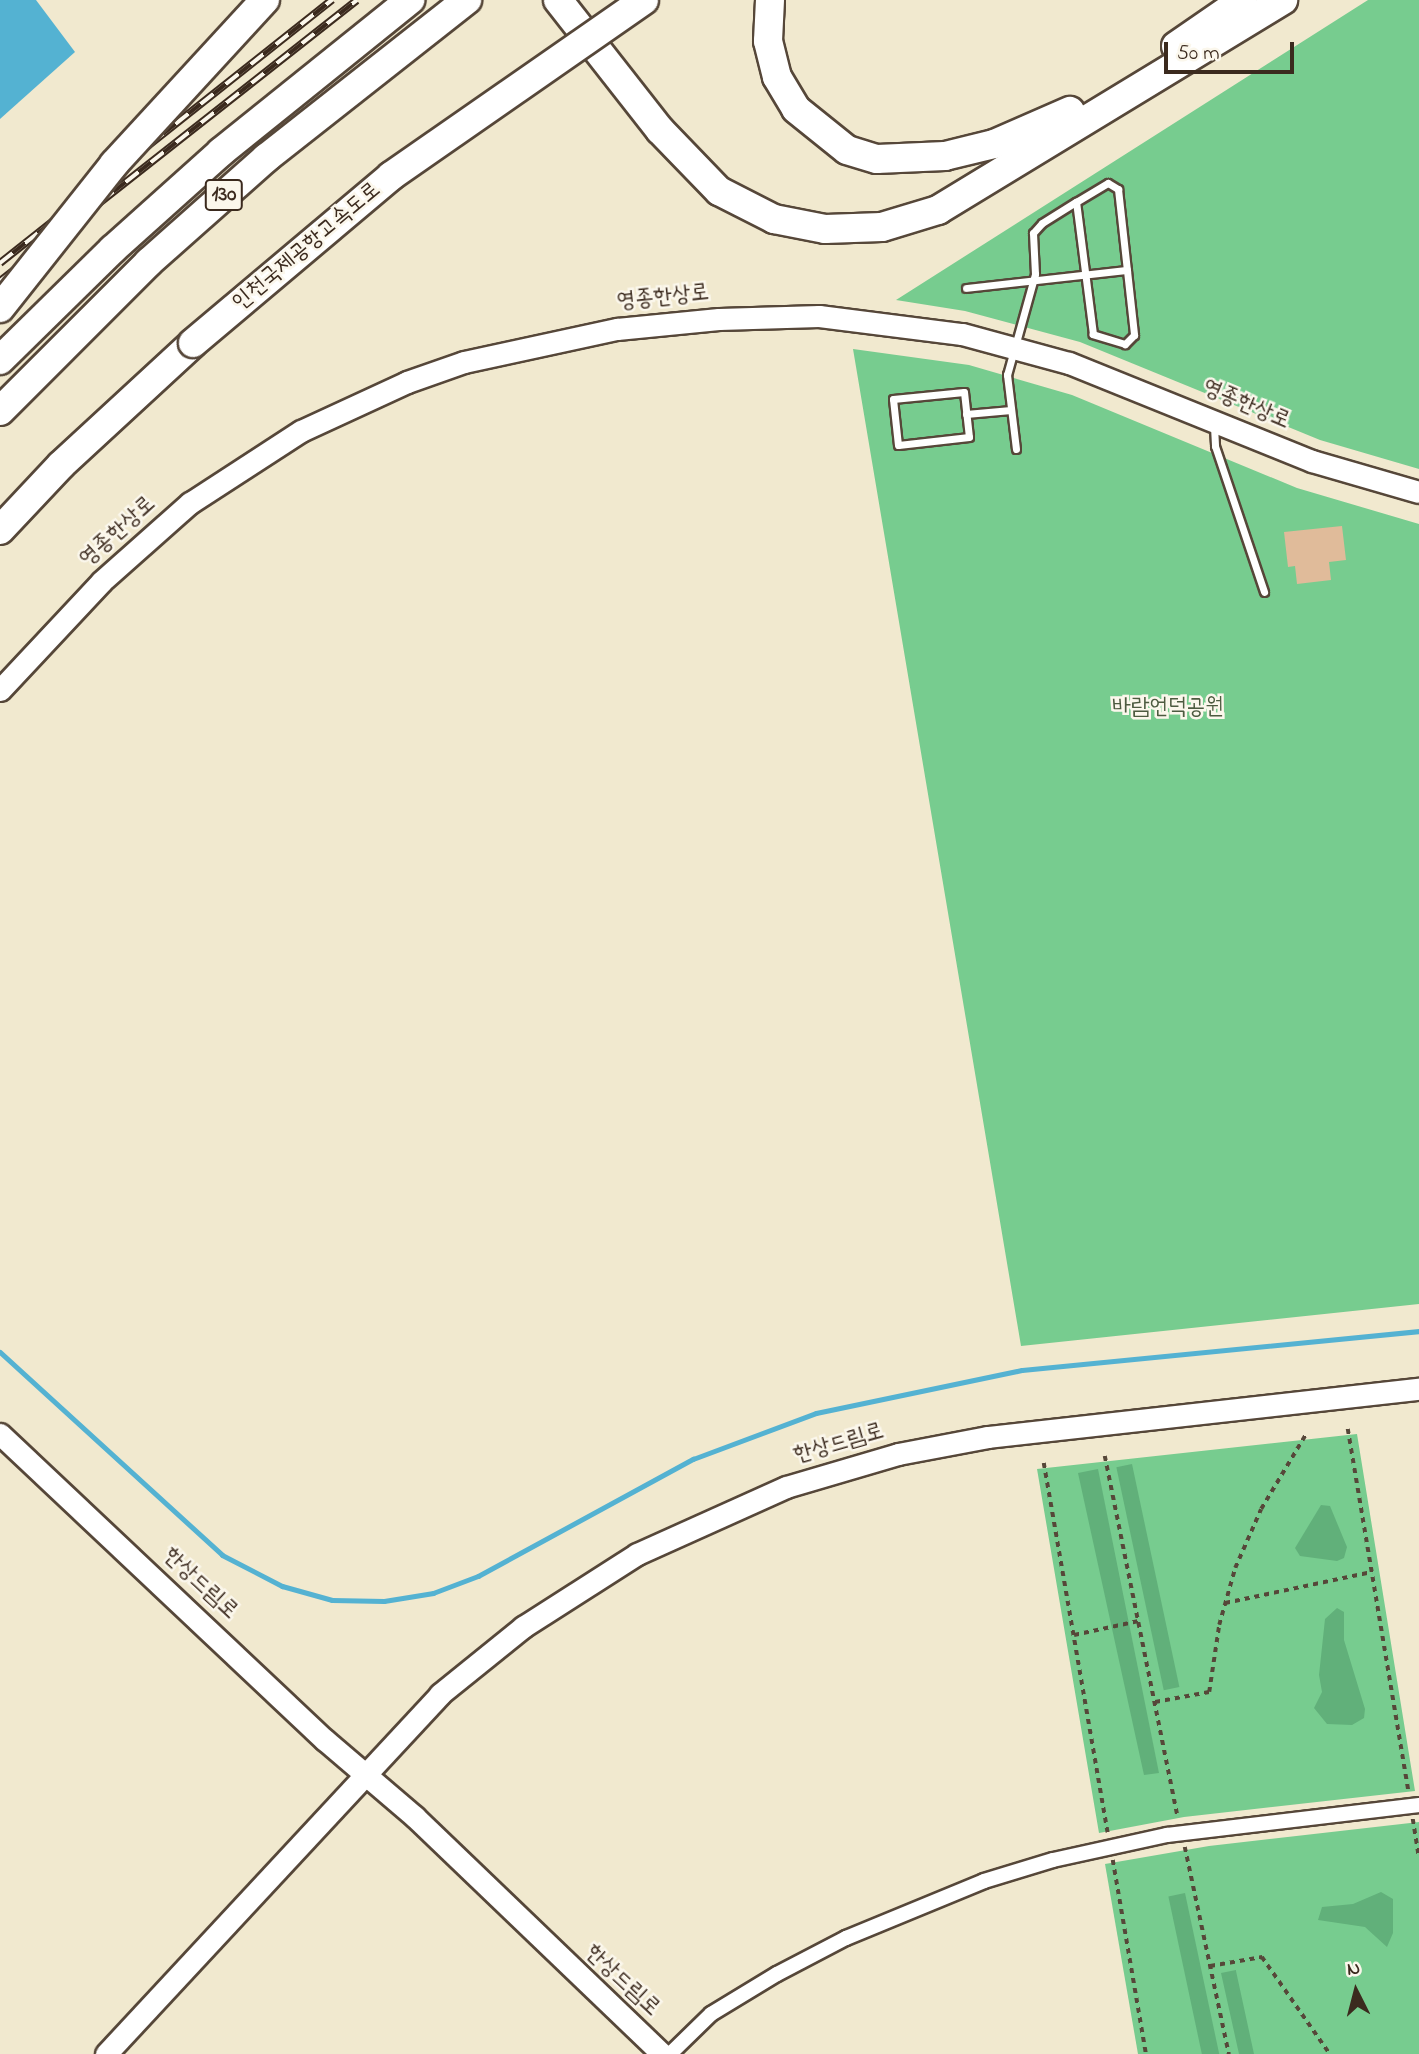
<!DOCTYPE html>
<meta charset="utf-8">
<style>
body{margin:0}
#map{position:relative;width:1419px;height:2054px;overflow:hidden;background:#f1e9cf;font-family:"Indie Flower","Poor Story",sans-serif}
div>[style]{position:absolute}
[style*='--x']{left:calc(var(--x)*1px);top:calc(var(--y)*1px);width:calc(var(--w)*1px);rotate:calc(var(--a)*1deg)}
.green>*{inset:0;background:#77cc8f}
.forest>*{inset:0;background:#61b07a;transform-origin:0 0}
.water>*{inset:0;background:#54b2d2}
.stream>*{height:5px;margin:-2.5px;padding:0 2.5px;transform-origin:2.5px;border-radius:2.5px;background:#54b2d2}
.building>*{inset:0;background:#e0bb9a}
.path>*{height:3.5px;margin-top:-1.75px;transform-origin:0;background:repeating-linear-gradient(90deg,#564739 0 5px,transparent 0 10px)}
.roads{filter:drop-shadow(2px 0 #564739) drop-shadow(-2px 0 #564739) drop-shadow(0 2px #564739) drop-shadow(0 -2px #564739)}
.lane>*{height:7px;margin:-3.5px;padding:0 3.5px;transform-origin:3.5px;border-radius:3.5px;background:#fff}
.street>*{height:14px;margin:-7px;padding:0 7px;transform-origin:7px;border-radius:7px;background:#fff}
.secondary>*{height:21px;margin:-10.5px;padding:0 10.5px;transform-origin:10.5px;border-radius:10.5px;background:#fff}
.highway>*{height:28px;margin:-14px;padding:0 14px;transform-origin:14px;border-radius:14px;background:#fff}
.rail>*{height:8px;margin-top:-4px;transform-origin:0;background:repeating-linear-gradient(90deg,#fbf7ec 0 16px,#3b2a1e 0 32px);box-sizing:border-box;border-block:2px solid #3b2a1e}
.bridges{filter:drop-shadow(2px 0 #564739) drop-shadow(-2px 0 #564739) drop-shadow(0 2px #564739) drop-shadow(0 -2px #564739)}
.highway-bridge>*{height:28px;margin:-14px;padding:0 14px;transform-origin:14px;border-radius:14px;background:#fff}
span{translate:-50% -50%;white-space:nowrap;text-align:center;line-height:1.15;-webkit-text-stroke:5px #fbf7ec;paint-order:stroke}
.shield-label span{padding:2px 5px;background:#fbf7ec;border:2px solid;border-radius:5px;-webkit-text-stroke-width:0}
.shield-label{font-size:21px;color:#3b2a1e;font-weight:700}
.street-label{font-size:23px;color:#3b2a1e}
.park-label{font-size:23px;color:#4d5b40}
.north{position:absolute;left:1321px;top:1956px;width:70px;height:70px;-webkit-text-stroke:5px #fbf7ec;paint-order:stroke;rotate:354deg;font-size:19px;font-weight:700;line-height:28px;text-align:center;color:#3b2a1e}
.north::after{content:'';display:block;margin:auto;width:24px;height:32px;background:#3b2a1e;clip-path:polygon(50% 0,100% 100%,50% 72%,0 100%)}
.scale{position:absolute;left:1164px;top:42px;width:130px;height:32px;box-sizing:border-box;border:4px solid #3b2a1e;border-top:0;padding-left:9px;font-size:21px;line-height:24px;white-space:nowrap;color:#3b2a1e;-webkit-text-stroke:5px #fbf7ec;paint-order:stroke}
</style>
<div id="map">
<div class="green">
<i style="clip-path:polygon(1368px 0,1419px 0,1419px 469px,1320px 440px,1080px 342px,965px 311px,896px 300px)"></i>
<i style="clip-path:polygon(853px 349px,969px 365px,1072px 395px,1297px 488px,1419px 524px,1419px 1304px,1021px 1346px)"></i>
<i style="clip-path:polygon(1357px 1434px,1415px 1791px,1184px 1817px,1099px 1833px,1037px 1469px)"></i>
<i style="clip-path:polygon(1419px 1822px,1419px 2054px,1138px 2054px,1105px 1864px,1209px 1846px)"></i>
</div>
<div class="forest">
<i style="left:1132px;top:1464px;width:228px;height:16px;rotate:78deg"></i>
<i style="clip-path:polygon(1098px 1469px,1159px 1773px,1144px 1775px,1078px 1473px)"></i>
<i style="clip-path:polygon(1321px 1505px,1330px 1506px,1347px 1547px,1344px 1558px,1337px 1561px,1300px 1556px,1295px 1548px)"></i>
<i style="clip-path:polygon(1337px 1608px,1344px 1612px,1344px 1640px,1365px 1709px,1364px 1718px,1352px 1725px,1327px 1724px,1314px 1708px,1322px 1692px,1319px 1675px,1325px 1619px)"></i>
<i style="clip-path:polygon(1381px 1892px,1393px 1899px,1393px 1933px,1387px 1947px,1365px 1927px,1318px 1920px,1322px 1907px,1353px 1904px)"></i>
<i style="left:1185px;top:1893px;width:165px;height:17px;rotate:78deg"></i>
<i style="clip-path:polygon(1236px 1970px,1236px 1971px,1254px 2054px,1239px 2054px,1221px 1973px)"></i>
</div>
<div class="water">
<i style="clip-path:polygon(0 0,36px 0,75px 52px,0 119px)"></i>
</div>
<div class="stream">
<i style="--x:0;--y:1352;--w:301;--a:42.4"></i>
<i style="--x:222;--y:1555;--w:68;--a:27.3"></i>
<i style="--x:282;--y:1586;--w:52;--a:15.6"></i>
<i style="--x:332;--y:1600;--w:52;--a:1.1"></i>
<i style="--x:384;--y:1601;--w:50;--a:-9.3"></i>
<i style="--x:433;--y:1593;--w:48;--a:-20.7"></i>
<i style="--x:478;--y:1576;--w:245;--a:-28.6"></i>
<i style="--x:693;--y:1459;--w:131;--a:-20.5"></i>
<i style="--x:816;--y:1413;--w:210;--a:-11.8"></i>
<i style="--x:1022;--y:1370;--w:399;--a:-5.6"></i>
</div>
<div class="building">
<i style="clip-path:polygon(1342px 526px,1346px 560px,1329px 562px,1331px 580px,1297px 584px,1295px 566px,1288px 567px,1284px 532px)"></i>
</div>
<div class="path">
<i style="--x:1348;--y:1429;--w:369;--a:80.5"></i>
<i style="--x:1105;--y:1456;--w:369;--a:78.6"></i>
<i style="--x:1044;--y:1463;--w:375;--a:80.2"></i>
<i style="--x:1225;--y:1603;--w:150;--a:-11.9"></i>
<i style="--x:1074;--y:1635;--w:66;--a:-12.3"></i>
<i style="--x:1155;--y:1702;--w:55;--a:-10.5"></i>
<i style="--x:1209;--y:1692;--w:68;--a:-81.5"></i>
<i style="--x:1219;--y:1625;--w:59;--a:-74.3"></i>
<i style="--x:1235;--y:1568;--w:64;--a:-66.2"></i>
<i style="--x:1261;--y:1509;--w:87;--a:-59"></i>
<i style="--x:1413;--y:1819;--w:36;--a:81"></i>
<i style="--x:1185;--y:1847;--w:212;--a:78"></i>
<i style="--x:1113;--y:1860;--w:197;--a:80.3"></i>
<i style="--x:1210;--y:1966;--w:53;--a:-9.8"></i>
<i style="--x:1262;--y:1957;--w:118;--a:55"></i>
</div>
<div class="roads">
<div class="lane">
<i style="--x:966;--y:288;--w:162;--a:-6.4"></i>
<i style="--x:964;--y:392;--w:45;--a:83.7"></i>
<i style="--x:969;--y:437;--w:71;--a:173.6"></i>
<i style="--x:898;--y:445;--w:46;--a:-96.2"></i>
<i style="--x:893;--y:399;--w:71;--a:-5.6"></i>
<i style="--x:966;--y:414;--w:45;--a:-5.1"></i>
<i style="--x:1214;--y:426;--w:20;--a:87"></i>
<i style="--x:1215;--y:446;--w:154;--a:71.4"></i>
<i style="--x:1016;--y:449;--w:75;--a:-96.9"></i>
<i style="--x:1007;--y:375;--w:105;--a:-74.5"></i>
<i style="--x:1035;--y:274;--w:41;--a:-92.8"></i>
<i style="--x:1033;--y:233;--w:13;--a:-48"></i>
<i style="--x:1042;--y:223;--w:40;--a:-32"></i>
<i style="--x:1076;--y:202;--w:37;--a:-31"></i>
<i style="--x:1108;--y:183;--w:12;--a:31"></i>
<i style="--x:1118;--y:189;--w:147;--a:83.7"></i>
<i style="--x:1134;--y:335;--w:13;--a:135"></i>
<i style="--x:1125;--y:344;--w:34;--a:-163"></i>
<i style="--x:1093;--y:334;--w:133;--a:-97.3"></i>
</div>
<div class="street">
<i style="--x:670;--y:2054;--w:57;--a:-44.3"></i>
<i style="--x:711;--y:2014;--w:77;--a:-31.2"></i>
<i style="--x:777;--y:1974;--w:78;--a:-27.6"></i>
<i style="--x:846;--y:1938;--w:149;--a:-22.4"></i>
<i style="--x:984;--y:1881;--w:72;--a:-16.9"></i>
<i style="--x:1053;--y:1860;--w:117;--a:-12.4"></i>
<i style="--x:1167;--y:1835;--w:254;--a:-6.8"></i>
</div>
<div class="secondary">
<i style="--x:0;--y:690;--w:149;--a:-46.9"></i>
<i style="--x:102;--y:581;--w:118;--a:-41.6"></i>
<i style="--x:190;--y:503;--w:132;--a:-33"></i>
<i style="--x:301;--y:431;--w:117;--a:-24.8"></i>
<i style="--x:407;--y:382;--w:60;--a:-19.3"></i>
<i style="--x:464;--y:362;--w:157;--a:-12.2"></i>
<i style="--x:617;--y:329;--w:102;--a:-5.6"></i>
<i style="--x:719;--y:319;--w:100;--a:-1.7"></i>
<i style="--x:819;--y:316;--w:144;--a:7.2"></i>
<i style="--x:962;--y:334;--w:111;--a:15.2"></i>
<i style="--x:1069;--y:363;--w:262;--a:22"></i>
<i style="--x:1312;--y:461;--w:111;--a:16.2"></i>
<i style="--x:0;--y:1434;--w:446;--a:43.3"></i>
<i style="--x:325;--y:1740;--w:118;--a:40.5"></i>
<i style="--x:415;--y:1817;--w:342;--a:43.8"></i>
<i style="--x:106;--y:2054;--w:491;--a:-47.1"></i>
<i style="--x:440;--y:1694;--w:107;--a:-38.9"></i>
<i style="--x:523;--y:1627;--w:135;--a:-32.6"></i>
<i style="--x:637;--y:1554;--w:163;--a:-24.2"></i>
<i style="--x:786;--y:1487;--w:117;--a:-16.4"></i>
<i style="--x:898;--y:1454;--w:92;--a:-10.7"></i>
<i style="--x:988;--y:1437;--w:434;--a:-6.4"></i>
</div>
<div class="highway">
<i style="--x:558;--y:0;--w:165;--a:51.9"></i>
<i style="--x:660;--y:130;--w:85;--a:46"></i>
<i style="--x:719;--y:191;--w:62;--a:27"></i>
<i style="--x:774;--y:219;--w:52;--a:11.1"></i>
<i style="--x:825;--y:229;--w:57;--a:-2"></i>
<i style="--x:882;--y:227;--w:59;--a:-16.9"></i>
<i style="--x:938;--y:210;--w:404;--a:-31.3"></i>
<i style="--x:770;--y:0;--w:41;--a:92.8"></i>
<i style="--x:768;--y:41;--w:37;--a:76"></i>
<i style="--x:777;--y:77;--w:37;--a:59"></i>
<i style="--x:796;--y:109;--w:65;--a:38.8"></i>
<i style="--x:847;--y:150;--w:31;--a:17"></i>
<i style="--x:877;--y:159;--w:68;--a:-2.5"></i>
<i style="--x:945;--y:156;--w:50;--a:-13.8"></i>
<i style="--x:994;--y:144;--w:83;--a:-23.5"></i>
<i style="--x:1176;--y:46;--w:81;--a:-34.5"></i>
<i style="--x:0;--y:360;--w:158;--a:-44.5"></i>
<i style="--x:113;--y:249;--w:145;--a:-41.9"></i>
<i style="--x:221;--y:152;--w:243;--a:-38.8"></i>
<i style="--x:0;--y:411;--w:211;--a:-45"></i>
<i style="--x:149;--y:262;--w:157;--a:-41.6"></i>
<i style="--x:266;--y:158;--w:256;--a:-38.2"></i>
<i style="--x:0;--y:530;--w:89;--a:-46.8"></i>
<i style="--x:61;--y:465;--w:180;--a:-42.7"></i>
</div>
</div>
<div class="rail">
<i style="--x:0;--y:263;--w:424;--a:-38.4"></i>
<i style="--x:0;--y:281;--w:454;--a:-38.2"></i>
</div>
<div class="bridges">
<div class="highway-bridge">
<i style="--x:0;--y:308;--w:184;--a:-51.6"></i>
<i style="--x:114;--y:164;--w:223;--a:-47.4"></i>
<i style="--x:193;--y:343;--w:259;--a:-40.1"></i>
<i style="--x:391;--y:176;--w:308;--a:-34.8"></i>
</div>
</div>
<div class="shield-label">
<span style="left:224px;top:195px">130</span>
</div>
<div class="street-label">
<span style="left:307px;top:247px;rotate:-40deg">인천국제공항고속도로</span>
<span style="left:663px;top:298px;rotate:-6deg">영종한상로</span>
<span style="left:1246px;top:405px;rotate:23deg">영종한상로</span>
<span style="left:118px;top:532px;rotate:-42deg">영종한상로</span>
<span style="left:839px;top:1444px;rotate:-16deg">한상드림로</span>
<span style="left:200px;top:1584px;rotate:43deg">한상드림로</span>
<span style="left:622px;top:1981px;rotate:43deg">한상드림로</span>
</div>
<div class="park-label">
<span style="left:1168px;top:708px">바람언덕공원</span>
</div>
<div class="north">N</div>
<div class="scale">50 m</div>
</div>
